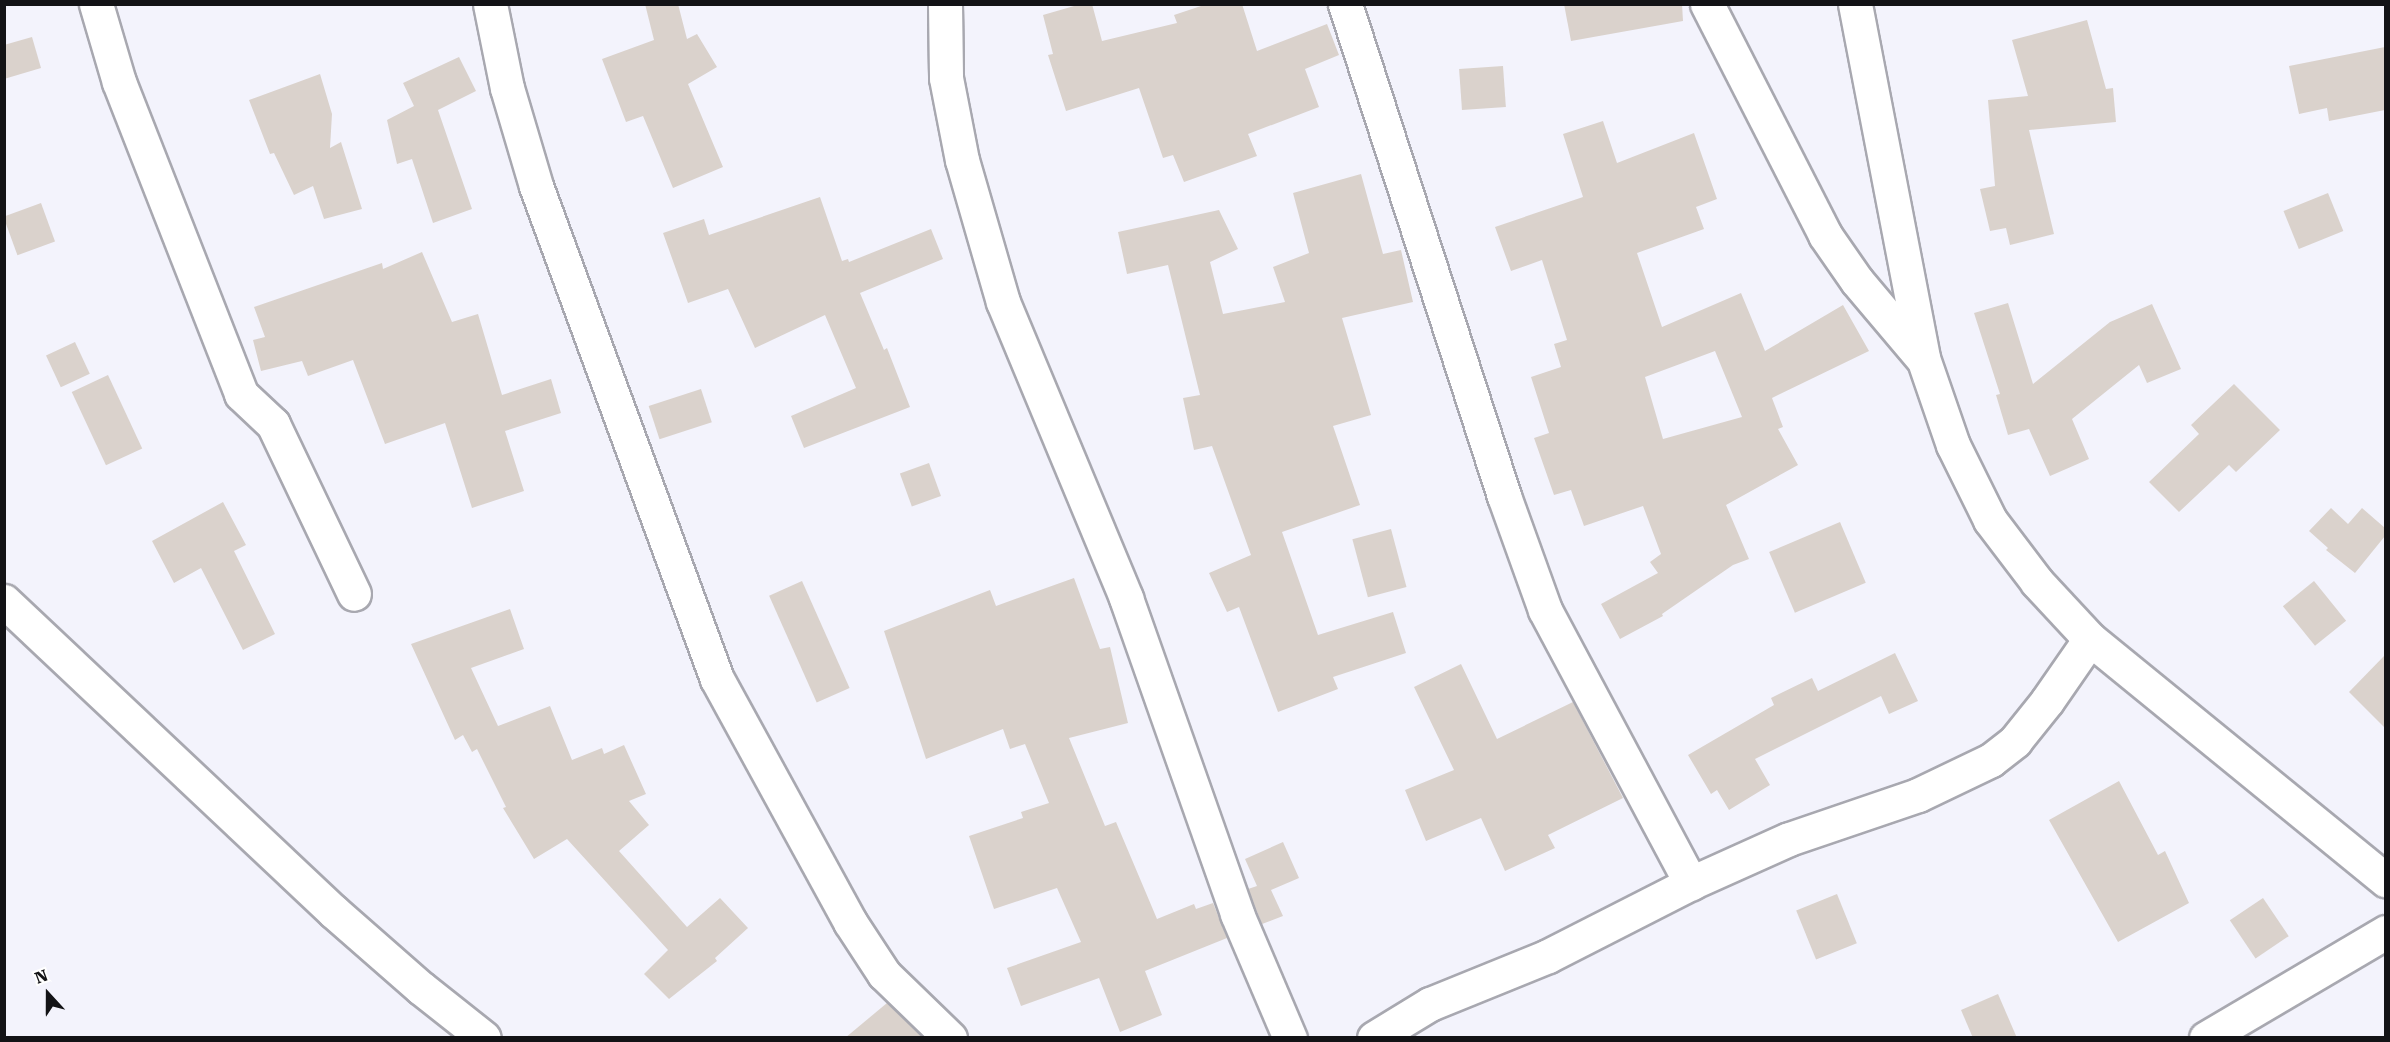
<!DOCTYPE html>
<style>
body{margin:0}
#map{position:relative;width:2390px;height:1042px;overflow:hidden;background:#f3f3fc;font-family:"Roboto Serif",serif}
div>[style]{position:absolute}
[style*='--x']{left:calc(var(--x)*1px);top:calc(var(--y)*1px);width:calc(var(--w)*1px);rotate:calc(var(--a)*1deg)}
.building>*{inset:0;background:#dad2cc;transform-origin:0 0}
.roads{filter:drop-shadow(2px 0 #a8a8b0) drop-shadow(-2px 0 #a8a8b0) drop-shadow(0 2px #a8a8b0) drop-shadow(0 -2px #a8a8b0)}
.minor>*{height:33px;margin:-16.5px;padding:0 16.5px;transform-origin:16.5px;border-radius:16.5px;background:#fff}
span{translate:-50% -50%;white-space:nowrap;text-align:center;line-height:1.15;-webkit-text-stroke:6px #fff;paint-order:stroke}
.frame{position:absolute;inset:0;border:6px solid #131316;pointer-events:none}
.north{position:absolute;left:18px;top:964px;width:60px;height:60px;-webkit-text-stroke:4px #fff;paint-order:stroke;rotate:339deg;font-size:16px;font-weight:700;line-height:24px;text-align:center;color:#131316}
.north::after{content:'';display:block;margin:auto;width:21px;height:27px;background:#131316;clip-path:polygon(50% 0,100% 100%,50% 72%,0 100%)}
</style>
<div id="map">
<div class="building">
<i style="clip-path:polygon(645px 4px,678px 4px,687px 39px,697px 34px,717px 67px,688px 84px,723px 167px,673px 188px,643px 116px,626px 122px,602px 59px,654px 40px)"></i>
<i style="clip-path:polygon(1081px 4px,1092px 4px,1102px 41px,1177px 23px,1174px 15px,1207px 4px,1242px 4px,1257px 51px,1327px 24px,1339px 55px,1305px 69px,1319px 107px,1248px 134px,1257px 156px,1184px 182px,1173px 155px,1163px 158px,1139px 88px,1066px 111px,1048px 55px,1053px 54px,1043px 15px)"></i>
<i style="clip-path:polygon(1564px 4px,1682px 4px,1683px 21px,1571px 41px)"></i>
<i style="clip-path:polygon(2087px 20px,2106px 89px,2113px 88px,2116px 122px,2029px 130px,2054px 234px,2010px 245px,2006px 228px,1990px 231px,1980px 189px,1995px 186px,1988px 100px,2028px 96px,2012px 40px)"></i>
<i style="clip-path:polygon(32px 37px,41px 68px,4px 79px,4px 45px)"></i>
<i style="clip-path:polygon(2385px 47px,2385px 110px,2329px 121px,2327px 108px,2299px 114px,2289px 66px)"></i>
<i style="clip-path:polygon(459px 57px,476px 91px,438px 110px,472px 209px,433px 223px,412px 159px,397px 164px,387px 120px,414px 106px,403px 83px)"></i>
<i style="left:1503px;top:66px;width:41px;height:44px;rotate:86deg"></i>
<i style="clip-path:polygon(320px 74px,332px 114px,330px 148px,341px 142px,362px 209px,324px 219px,313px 186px,294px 195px,274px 153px,270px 154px,249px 100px)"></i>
<i style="clip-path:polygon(evenodd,1603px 121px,1617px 163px,1694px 133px,1717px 199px,1696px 207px,1704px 229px,1637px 253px,1662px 327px,1741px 293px,1765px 351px,1843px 305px,1869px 351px,1772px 398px,1783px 427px,1778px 429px,1798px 465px,1726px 505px,1749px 559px,1733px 565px,1662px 614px,1663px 616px,1620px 639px,1601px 604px,1658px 573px,1650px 562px,1661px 554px,1643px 506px,1584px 526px,1571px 490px,1554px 495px,1534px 438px,1549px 433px,1531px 377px,1561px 367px,1554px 344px,1567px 340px,1542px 260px,1511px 271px,1495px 227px,1583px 197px,1563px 134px,1603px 121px,1715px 351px,1742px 417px,1663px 439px,1645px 377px,1715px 351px)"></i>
<i style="clip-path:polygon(1361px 174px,1383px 254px,1401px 250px,1413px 302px,1342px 318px,1371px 415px,1333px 426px,1360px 505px,1282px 532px,1318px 635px,1393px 612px,1406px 653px,1333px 677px,1338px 689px,1278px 712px,1239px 607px,1227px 612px,1209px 573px,1251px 555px,1212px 446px,1194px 450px,1183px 398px,1200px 395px,1168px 265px,1127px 274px,1118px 232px,1219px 210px,1238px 249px,1210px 262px,1223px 314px,1285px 302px,1273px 267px,1309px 253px,1293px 193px)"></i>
<i style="left:2328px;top:193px;width:41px;height:48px;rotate:68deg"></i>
<i style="clip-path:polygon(820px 197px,842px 261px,848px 259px,849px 262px,931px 229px,943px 259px,860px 293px,884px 350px,887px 348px,910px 407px,804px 448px,791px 416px,856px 388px,825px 315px,755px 348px,728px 289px,688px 303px,663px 233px,704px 219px,709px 235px)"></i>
<i style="left:41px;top:203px;width:41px;height:40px;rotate:70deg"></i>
<i style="clip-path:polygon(422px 252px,452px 322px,478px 314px,502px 395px,551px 379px,561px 413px,505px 431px,524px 491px,472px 508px,445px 423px,385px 444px,353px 360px,308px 376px,302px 361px,261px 371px,253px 340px,265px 337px,254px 307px,382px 263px,383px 269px)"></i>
<i style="clip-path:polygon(2008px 303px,2033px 384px,2110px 322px,2152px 304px,2181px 369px,2147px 383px,2139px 365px,2072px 419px,2089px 459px,2050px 476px,2029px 429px,2008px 435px,1996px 395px,2000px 394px,1974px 313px)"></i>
<i style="left:75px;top:342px;width:35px;height:32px;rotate:65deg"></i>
<i style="left:108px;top:375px;width:81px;height:40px;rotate:65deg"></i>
<i style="clip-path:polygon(2234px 384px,2280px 430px,2236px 472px,2229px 465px,2179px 512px,2149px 482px,2199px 434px,2191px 425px)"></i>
<i style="left:701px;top:389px;width:35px;height:55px;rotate:72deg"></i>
<i style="left:929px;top:463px;width:35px;height:31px;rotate:70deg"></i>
<i style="clip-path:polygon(223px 502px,246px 545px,234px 551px,275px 634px,243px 650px,201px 568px,174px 583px,152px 541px)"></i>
<i style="clip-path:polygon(2331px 508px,2348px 524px,2362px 508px,2385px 528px,2385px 536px,2355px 573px,2326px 550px,2328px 548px,2309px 531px)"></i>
<i style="left:1840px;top:522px;width:66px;height:77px;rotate:67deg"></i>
<i style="left:1391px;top:529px;width:60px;height:40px;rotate:75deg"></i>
<i style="clip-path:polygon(1074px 578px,1100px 649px,1110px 647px,1128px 723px,1069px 738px,1105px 826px,1116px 822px,1157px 919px,1194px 904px,1196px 909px,1213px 903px,1227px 938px,1145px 971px,1162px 1015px,1120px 1032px,1099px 978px,1021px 1006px,1007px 968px,1081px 942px,1057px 888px,994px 909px,969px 836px,1023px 818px,1021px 812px,1049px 803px,1025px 744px,1010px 749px,1003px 729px,926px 759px,884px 631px,990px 590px,996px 606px)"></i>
<i style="left:802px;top:581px;width:117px;height:36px;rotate:66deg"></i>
<i style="left:2314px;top:581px;width:51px;height:40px;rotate:51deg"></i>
<i style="clip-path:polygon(510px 609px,524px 649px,471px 668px,498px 726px,550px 706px,572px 760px,602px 748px,604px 754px,624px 745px,646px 794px,629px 801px,649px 825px,619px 851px,687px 927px,720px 898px,748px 928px,715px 958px,717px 961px,669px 999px,644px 974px,668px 950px,567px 839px,534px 859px,503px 808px,506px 807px,477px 749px,472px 752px,463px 735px,455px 740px,411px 644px)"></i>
<i style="clip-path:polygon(1895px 653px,1918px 701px,1889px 714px,1881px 696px,1755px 759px,1770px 785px,1729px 810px,1717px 790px,1711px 794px,1688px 755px,1774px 705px,1771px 698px,1812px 678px,1818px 691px)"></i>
<i style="clip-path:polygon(2385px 655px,2385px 728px,2349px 692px)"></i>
<i style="clip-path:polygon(1461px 664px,1497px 739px,1573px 702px,1623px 798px,1548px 835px,1555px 848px,1505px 871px,1481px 818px,1426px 841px,1405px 790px,1454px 770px,1414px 687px)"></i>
<i style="clip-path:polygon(2119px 781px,2158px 855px,2165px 851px,2189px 903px,2118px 942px,2049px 820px)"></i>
<i style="clip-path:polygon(1283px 842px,1299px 878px,1271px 890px,1283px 916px,1262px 924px,1248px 889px,1257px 886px,1245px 859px)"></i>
<i style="left:1837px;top:894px;width:53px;height:44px;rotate:68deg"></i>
<i style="left:2263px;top:898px;width:46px;height:40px;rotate:56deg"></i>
<i style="clip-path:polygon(1998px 994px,2017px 1038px,1973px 1038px,1961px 1010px)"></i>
<i style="clip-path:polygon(887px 1003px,923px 1038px,845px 1038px)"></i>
</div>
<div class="roads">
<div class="minor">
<i style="--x:96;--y:4;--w:81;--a:73.6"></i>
<i style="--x:119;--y:82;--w:335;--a:68.6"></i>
<i style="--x:241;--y:394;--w:44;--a:43.2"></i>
<i style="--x:273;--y:424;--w:188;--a:64.5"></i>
<i style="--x:490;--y:4;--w:86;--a:78.6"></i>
<i style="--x:507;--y:88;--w:102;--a:73.5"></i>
<i style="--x:536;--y:186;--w:525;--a:69.84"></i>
<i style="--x:717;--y:679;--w:277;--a:61.3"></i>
<i style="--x:850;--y:922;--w:62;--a:56.8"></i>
<i style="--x:884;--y:974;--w:92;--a:44.1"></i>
<i style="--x:945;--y:4;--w:74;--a:89.2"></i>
<i style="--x:946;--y:78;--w:84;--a:79"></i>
<i style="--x:962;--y:160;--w:148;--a:73.9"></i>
<i style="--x:1003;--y:302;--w:321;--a:67.4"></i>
<i style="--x:1126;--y:598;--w:335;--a:70.6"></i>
<i style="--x:1237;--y:914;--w:135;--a:66.9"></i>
<i style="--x:1345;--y:4;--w:517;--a:72.09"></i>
<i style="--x:1504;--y:496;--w:121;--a:70.2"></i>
<i style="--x:1545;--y:610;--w:310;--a:61.9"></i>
<i style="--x:1707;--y:4;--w:259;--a:62.9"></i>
<i style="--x:1825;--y:235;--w:56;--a:55.2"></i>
<i style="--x:1857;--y:281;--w:99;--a:49.9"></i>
<i style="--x:1855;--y:4;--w:360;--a:79.1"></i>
<i style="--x:1923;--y:358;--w:92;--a:71"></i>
<i style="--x:1953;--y:445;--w:84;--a:63.7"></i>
<i style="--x:1990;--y:520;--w:78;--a:52.8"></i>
<i style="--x:2037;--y:582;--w:78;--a:47.1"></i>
<i style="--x:2090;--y:639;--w:382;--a:39.2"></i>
<i style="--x:4;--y:601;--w:452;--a:43.3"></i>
<i style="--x:333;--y:911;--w:117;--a:41.2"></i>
<i style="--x:421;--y:988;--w:80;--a:38.4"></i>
<i style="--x:1374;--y:1038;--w:66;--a:-31.3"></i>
<i style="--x:1430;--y:1004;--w:127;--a:-22.1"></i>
<i style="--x:1548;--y:956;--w:161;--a:-27"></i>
<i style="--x:1691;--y:883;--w:107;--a:-24.2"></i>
<i style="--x:1789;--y:839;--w:136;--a:-18.8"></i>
<i style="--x:1918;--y:795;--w:81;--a:-25.6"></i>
<i style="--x:1991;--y:760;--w:31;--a:-38"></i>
<i style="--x:2015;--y:741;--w:51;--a:-51.3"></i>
<i style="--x:2047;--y:701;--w:75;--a:-55.3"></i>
<i style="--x:2206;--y:1038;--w:209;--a:-30.5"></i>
</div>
</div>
<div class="frame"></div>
<div class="north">N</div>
</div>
